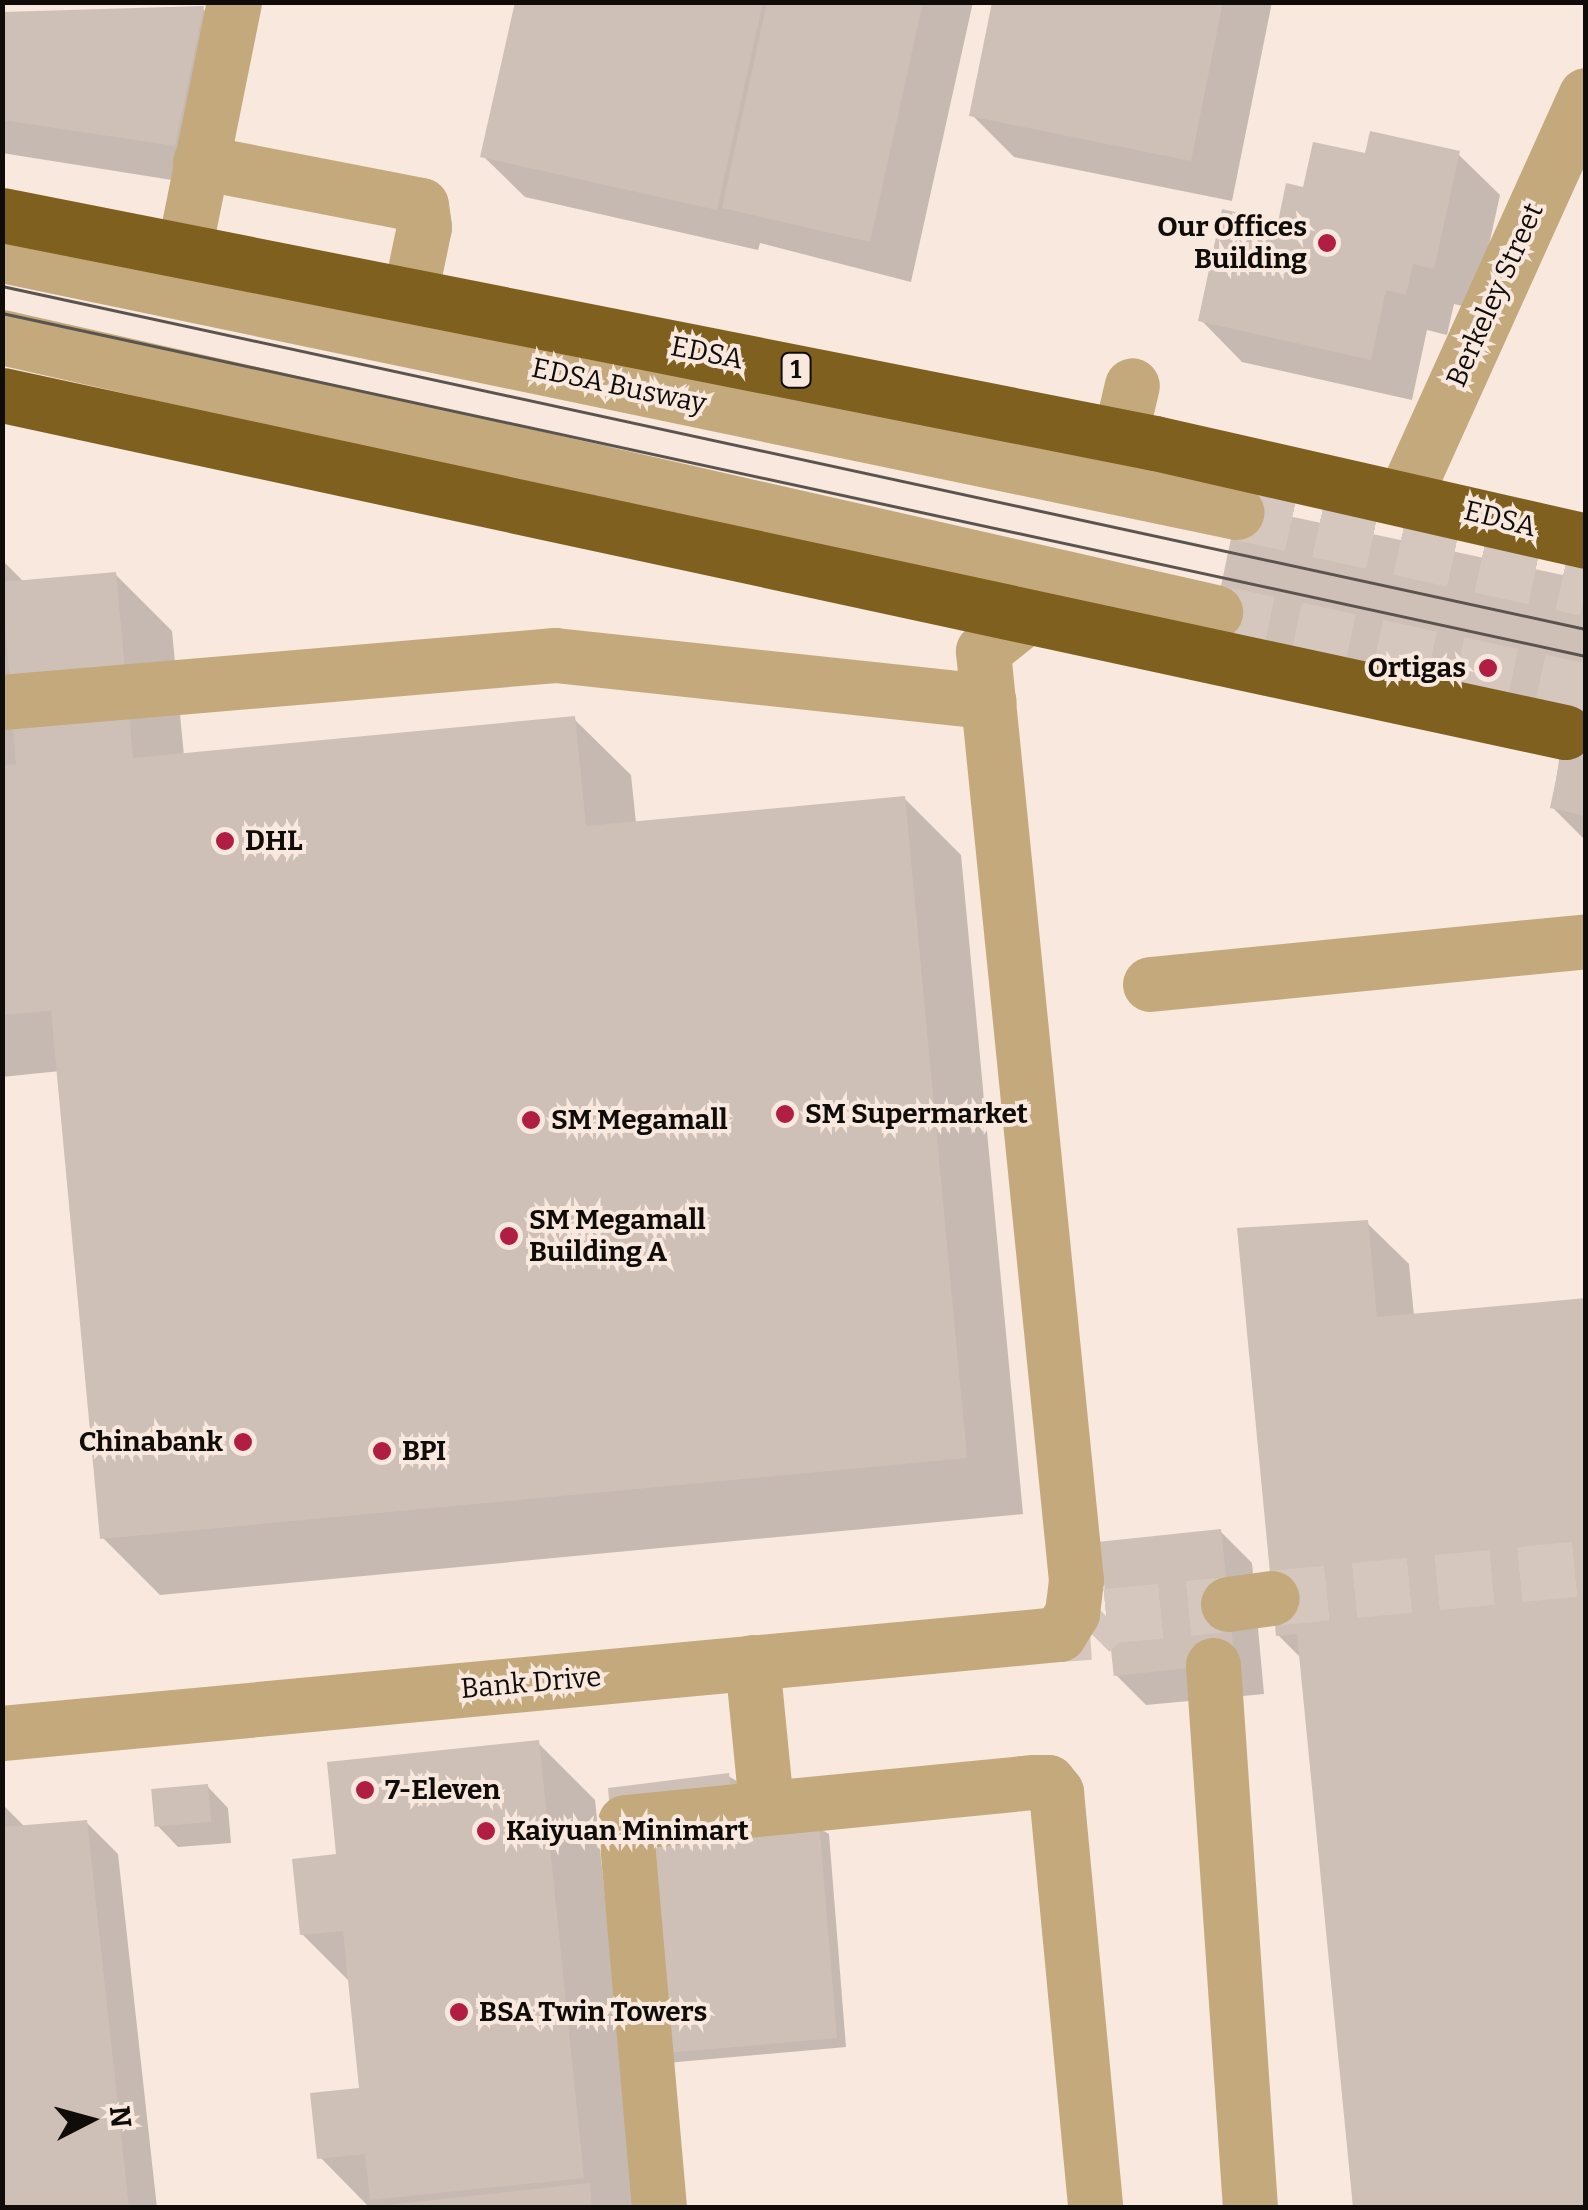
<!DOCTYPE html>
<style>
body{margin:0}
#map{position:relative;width:1588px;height:2210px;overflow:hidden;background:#f8e8de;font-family:Bitter,serif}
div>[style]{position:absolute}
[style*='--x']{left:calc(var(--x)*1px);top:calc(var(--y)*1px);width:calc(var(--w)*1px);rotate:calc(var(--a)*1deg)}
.shadow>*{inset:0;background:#0003}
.building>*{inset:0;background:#cfc0b7;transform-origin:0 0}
.minor-tunnel>*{height:55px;margin-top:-27.5px;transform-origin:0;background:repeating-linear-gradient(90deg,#d5c7be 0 55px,transparent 0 83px)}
.minor>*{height:55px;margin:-27.5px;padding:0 27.5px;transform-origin:27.5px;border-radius:27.5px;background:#c3a97c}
.highway>*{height:55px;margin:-27.5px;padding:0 27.5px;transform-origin:27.5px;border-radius:27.5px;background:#80601f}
.tram>*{height:2.5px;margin:-1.25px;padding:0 1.25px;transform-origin:1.25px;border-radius:1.25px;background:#5b534e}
.dots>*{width:28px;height:28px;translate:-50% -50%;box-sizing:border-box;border:5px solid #f8e8de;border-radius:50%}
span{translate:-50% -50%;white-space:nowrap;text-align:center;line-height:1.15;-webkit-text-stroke:8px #f8e8de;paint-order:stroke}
.shield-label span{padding:2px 8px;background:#f8e8de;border:2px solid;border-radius:8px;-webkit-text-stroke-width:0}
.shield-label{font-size:25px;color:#100c09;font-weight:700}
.poi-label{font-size:28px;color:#100c09;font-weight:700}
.right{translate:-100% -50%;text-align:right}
.left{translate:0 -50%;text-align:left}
.street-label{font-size:28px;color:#100c09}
.frame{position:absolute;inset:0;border:5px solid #100c09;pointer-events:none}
.north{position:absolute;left:40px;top:2070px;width:100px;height:100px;-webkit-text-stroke:8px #f8e8de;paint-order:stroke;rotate:84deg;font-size:28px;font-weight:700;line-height:40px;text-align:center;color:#100c09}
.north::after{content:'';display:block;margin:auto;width:35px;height:45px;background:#100c09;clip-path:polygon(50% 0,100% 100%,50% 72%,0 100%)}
</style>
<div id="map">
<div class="shadow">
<i style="clip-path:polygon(518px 2px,973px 2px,911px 282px,760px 243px,758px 250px,525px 197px,483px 156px)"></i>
<i style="clip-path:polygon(995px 2px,1272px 2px,1232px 201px,1014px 157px,972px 115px)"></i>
<i style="clip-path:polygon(203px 9px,244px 50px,216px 187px,2px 153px,2px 15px)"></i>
<i style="clip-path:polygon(1458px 154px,1500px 195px,1475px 309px,1454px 304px,1447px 335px,1427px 330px,1412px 400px,1242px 362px,1201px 320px,1305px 190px,1367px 156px)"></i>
<i style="clip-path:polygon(2px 560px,25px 583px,115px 574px,172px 631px,184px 756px,574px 719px,631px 775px,636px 823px,904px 798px,961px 855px,1023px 1514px,160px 1595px,103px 1538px,60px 1071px,2px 1077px)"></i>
<i style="clip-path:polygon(1586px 583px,1586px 841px,1552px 807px)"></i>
<i style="clip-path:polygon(1367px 1223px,1409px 1264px,1414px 1316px,1302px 1659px,1278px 1635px)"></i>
<i style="clip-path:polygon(1220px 1531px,1252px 1563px,1264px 1694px,1146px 1705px,1114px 1673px)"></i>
<i style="clip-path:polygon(538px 1743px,595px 1800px,637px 2208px,370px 2208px,320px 2157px,362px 2090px,351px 1983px,302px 1934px,339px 1856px)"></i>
<i style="clip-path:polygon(728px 1776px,829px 1834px,846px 2047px,644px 2065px)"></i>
<i style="clip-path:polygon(207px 1786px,228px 1808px,231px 1843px,178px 1847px,157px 1825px)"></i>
<i style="clip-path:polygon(2px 1804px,26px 1828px,86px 1822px,118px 1854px,157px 2208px,2px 2208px)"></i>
</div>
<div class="building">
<i style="clip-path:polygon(515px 2px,763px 2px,717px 210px,480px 157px)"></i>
<i style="clip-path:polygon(767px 2px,923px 2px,870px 242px,722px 208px)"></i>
<i style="clip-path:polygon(992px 2px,1223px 2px,1191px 161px,969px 116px)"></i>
<i style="clip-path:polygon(204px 6px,175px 146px,2px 120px,2px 12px)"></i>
<i style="clip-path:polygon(1370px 131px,1460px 151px,1434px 269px,1413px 264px,1406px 295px,1386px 290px,1371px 360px,1198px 321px,1222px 209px,1278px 222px,1286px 183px,1303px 187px,1313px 142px,1365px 153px)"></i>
<i style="clip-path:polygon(1238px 505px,1586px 580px,1586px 816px,1550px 808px,1571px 707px,1212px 629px)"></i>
<i style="clip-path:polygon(116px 572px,133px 758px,575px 716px,586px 826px,905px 796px,967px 1458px,100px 1539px,51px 1011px,2px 1015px,2px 765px,16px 764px,2px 582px)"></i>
<i style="clip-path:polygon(1368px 1220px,1377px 1317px,1586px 1298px,1586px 2208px,1353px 2208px,1297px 1634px,1276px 1636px,1237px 1228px)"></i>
<i style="left:1221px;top:1529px;width:135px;height:122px;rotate:84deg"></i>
<i style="clip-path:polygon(539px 1740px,584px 2178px,370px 2200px,365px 2154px,317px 2159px,310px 2093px,359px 2088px,343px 1931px,300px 1935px,292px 1859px,336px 1854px,327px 1762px)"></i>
<i style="clip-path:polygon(729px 1773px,735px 1824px,819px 1822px,837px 2038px,631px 2056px,608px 1788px)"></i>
<i style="left:208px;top:1784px;width:38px;height:57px;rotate:85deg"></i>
<i style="clip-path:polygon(87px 1820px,129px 2208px,2px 2208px,2px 1827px)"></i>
<i style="clip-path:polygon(590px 2183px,592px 2208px,388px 2208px,388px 2205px)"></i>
</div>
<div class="minor-tunnel">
<i style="--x:1237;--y:512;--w:357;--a:12.3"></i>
<i style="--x:1215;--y:612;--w:379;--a:12"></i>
<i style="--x:1272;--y:1598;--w:315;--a:-5.5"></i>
<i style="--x:1059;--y:1634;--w:31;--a:-4"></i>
<i style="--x:1090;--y:1632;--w:23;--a:-45"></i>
<i style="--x:1106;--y:1616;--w:123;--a:-5.6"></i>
</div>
<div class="minor">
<i style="--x:200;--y:162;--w:225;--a:11"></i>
<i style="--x:421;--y:205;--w:22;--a:82"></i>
<i style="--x:424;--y:227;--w:68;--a:101.8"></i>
<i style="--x:184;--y:250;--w:253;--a:-78.6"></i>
<i style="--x:2;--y:255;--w:1261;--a:11.76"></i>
<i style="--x:2;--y:337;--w:1244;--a:12.77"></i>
<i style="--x:1120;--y:436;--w:52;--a:-76.8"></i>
<i style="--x:1405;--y:495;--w:439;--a:-65.7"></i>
<i style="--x:2;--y:702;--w:555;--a:-4.86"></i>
<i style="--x:555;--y:655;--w:436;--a:6.1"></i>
<i style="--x:1150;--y:984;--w:438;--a:-5.6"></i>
<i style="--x:1228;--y:1604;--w:44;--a:-7.8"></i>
<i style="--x:752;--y:1662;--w:144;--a:84.4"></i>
<i style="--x:1213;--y:1665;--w:544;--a:86.1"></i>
<i style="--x:2;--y:1733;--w:1062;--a:-5.35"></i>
<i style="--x:1059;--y:1634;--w:25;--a:-58"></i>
<i style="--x:1072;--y:1613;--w:33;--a:-83"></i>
<i style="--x:1076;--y:1580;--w:934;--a:-95.72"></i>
<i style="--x:983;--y:651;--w:59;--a:-38.8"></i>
<i style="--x:659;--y:2208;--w:387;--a:-95"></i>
<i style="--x:625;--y:1822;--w:411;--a:-5.6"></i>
<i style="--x:1034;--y:1782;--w:14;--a:0"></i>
<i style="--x:1048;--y:1782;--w:13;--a:51"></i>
<i style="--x:1056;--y:1792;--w:418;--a:84.6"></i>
</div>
<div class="highway">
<i style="--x:2;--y:215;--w:1175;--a:11.19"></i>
<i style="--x:1155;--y:443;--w:442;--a:12.8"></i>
<i style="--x:2;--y:395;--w:1599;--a:12.17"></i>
</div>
<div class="tram">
<i style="--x:2;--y:286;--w:1621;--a:12.22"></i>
<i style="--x:2;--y:313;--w:1621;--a:12.22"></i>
</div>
<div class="dots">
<i style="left:1327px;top:243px;background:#b11e44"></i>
<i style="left:1488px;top:668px;background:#b11e44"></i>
<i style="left:225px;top:841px;background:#b11e44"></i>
<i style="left:785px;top:1114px;background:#b11e44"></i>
<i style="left:531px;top:1120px;background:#b11e44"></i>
<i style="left:509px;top:1236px;background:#b11e44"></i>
<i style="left:243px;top:1442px;background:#b11e44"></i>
<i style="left:382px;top:1451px;background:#b11e44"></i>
<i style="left:365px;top:1790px;background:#b11e44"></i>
<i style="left:486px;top:1831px;background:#b11e44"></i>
<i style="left:459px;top:2012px;background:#b11e44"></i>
</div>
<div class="shield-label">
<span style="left:796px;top:370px">1</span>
</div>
<div class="poi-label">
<span class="right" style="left:1307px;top:243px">Our Offices<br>Building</span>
<span class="right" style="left:1466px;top:668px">Ortigas</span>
<span class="left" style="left:245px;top:841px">DHL</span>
<span class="left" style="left:805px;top:1114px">SM Supermarket</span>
<span class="left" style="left:551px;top:1120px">SM Megamall</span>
<span class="left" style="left:529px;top:1236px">SM Megamall<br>Building A</span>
<span class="right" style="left:223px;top:1442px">Chinabank</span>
<span class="left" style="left:402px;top:1451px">BPI</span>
<span class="left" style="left:385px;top:1790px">7-Eleven</span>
<span class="left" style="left:506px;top:1831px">Kaiyuan Minimart</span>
<span class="left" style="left:479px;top:2012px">BSA Twin Towers</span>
</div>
<div class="street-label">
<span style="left:1495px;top:295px;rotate:-66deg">Berkeley Street</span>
<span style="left:707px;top:353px;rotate:11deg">EDSA</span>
<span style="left:619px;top:386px;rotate:12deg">EDSA Busway</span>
<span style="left:1500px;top:519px;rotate:14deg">EDSA</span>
<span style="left:531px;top:1683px;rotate:-5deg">Bank Drive</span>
</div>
<div class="frame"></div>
<div class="north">N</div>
</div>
